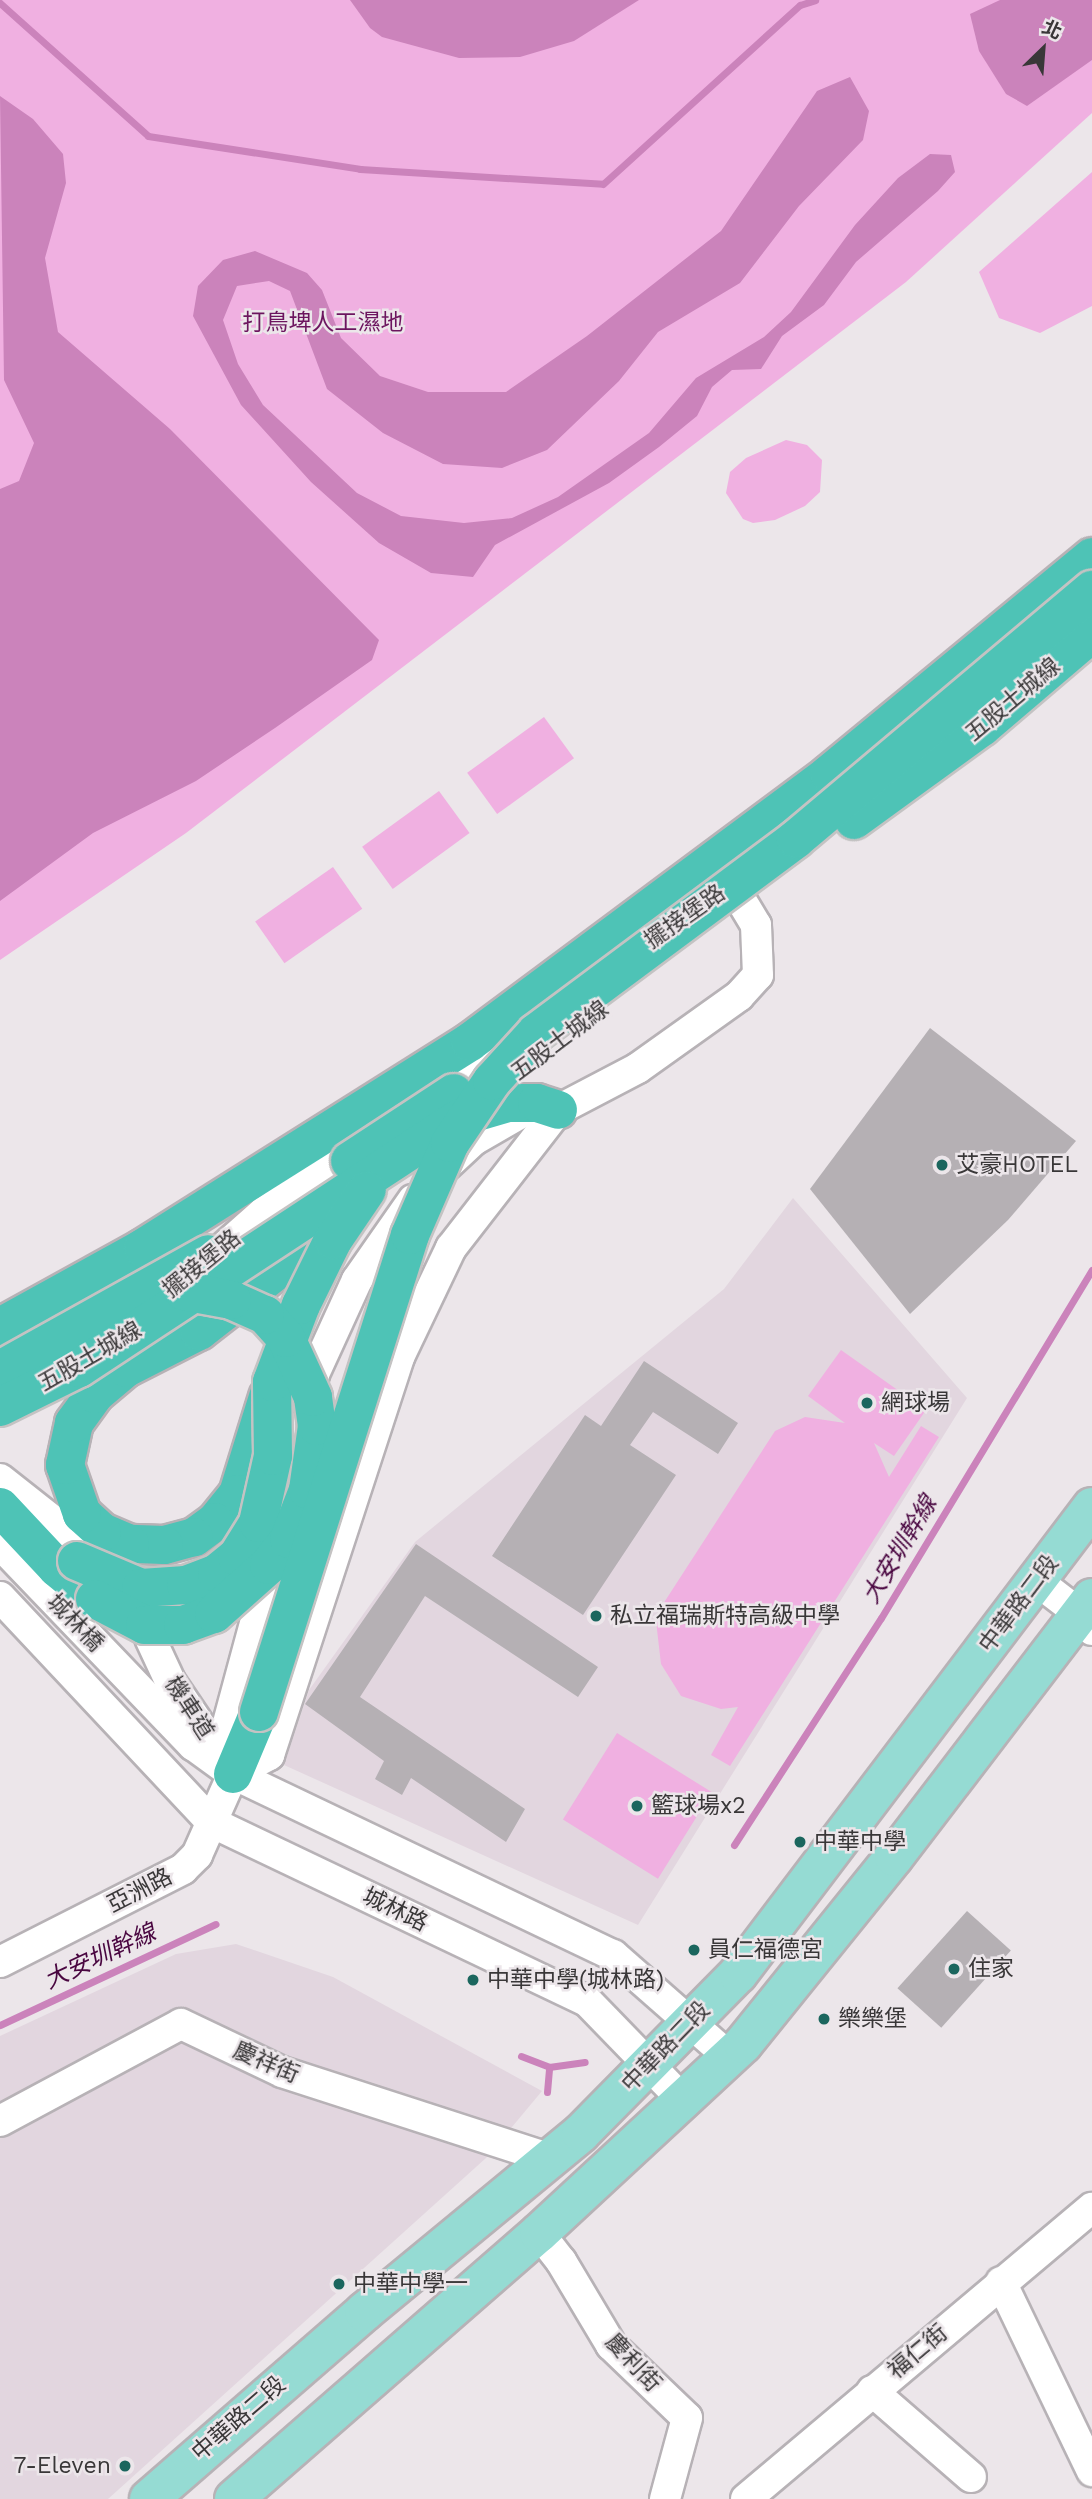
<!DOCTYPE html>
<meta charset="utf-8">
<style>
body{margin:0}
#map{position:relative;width:1092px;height:2499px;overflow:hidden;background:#ece6ea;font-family:"Work Sans","Noto Sans TC",sans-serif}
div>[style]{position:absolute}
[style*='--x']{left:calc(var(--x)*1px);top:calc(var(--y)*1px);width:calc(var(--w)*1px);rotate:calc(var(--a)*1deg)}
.built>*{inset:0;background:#e2d6df}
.green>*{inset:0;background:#f0b0e1;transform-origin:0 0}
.water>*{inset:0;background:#cb83bb}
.stream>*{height:7px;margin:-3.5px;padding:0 3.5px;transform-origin:3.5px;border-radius:3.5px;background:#cb83bb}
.building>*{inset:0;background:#b5b0b4;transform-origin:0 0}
.roads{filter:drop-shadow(2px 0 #b7b2b6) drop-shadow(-2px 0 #b7b2b6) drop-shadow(0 2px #b7b2b6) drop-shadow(0 -2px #b7b2b6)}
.minor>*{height:30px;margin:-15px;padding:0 15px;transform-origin:15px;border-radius:15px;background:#fff}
.major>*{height:38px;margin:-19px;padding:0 19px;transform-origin:19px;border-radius:19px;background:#95dbd3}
.highway>*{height:38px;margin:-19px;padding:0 19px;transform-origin:19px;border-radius:19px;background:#4ec3b6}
.bridges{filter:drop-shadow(2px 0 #c4c3c3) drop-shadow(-2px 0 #c4c3c3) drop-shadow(0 2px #c4c3c3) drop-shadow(0 -2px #c4c3c3)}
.highway-bridge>*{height:38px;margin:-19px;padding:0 19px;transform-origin:19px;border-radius:19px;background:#4ec3b6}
.dots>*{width:19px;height:19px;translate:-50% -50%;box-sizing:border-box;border:4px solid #ece6ea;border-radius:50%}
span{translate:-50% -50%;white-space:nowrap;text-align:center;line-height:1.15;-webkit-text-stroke:5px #ece6ea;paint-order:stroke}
.park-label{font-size:23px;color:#6c155f}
.street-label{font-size:23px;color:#393738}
.poi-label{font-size:23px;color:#393738}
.left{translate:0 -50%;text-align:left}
.right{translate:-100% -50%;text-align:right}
.water-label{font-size:24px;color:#490640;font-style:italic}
.north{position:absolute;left:1008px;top:14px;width:70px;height:70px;-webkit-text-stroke:5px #ece6ea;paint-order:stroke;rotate:25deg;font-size:19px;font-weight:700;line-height:28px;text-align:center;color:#393738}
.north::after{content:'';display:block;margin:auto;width:24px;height:32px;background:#393738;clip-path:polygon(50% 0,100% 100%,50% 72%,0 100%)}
</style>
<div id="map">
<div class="built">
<i style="clip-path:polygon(793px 1198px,967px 1398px,638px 1925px,284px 1765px,309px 1690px,415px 1542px,724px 1289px)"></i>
<i style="clip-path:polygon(236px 1944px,333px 1977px,542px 2091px,486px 2158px,108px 2499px,0 2499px,0 2036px,176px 1954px)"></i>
</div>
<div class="green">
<i style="clip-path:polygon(0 0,1092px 0,1092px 113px,906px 282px,186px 833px,0 960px)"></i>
<i style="clip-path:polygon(1092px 172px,1092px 306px,1040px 333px,999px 318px,979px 272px)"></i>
<i style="clip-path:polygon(786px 440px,807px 445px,822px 460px,820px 492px,805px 506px,775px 520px,753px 523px,743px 519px,726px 493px,730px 472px,746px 458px)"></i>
<i style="left:544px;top:717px;width:51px;height:95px;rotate:54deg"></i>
<i style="left:439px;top:791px;width:52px;height:95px;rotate:54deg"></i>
<i style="left:333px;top:867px;width:51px;height:95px;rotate:55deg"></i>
<i style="clip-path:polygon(841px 1350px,926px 1410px,894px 1456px,874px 1443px,889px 1477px,921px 1426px,939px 1437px,730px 1766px,711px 1755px,738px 1707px,721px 1709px,681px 1696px,661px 1664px,656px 1621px,665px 1601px,775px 1431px,805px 1417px,845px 1423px,808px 1396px)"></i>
<i style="left:617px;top:1733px;width:112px;height:102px;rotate:32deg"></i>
</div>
<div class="water">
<i style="clip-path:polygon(350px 0,639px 0,574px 41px,520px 57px,459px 58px,382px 37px,370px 28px)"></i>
<i style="clip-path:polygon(1000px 0,1092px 0,1092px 60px,1027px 106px,1006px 94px,979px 51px,970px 14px)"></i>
<i style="clip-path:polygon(850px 77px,869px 111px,863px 140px,799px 206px,740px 283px,658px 332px,619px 381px,547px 450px,502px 468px,443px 464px,383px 433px,327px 389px,290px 291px,269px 281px,237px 286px,223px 320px,238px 364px,263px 405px,357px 493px,401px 516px,464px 523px,512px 518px,558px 497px,649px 433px,696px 378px,764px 337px,791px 312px,855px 225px,898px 178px,930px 154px,951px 155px,955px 172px,938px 191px,856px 262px,824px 305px,782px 336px,761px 369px,732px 370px,712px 387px,697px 416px,659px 447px,609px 483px,495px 545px,473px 577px,431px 573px,379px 543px,311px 482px,241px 405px,193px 316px,198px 286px,223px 260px,255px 251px,307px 273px,322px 290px,341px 338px,380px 376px,428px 392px,506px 392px,587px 336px,721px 231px,817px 91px)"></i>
<i style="clip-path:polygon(0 96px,33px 119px,63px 154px,66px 183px,45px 258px,58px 332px,170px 429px,379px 640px,372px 660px,275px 728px,196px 781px,93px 833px,0 901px,0 489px,19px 481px,34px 443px,4px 380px)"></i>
</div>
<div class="stream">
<i style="--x:0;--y:3;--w:199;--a:41.9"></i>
<i style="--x:148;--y:136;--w:215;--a:8.8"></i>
<i style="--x:360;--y:169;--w:243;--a:3.5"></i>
<i style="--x:603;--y:184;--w:266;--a:-42.3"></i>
<i style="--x:800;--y:5;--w:16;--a:-18"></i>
<i style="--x:734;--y:1845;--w:270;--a:-57.1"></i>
<i style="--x:881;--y:1618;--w:407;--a:-58.8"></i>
<i style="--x:0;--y:2025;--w:238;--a:-25.1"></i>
<i style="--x:521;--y:2056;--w:30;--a:21"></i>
<i style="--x:549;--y:2067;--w:36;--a:-8"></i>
<i style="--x:547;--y:2092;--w:25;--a:-85"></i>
</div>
<div class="building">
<i style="clip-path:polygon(930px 1028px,1076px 1141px,1008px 1220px,910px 1314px,810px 1189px)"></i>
<i style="clip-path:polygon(644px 1361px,738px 1423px,718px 1454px,653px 1412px,630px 1445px,676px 1475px,583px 1615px,492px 1556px,585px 1415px,601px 1426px)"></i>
<i style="clip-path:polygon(416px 1544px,598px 1667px,578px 1697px,425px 1596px,360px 1697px,525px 1809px,506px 1842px,411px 1778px,402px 1795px,375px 1779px,384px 1761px,305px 1704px)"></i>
<i style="left:967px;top:1911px;width:59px;height:104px;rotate:42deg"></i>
</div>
<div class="roads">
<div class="minor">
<i style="--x:427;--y:1099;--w:118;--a:-35"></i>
<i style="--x:447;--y:1165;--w:37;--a:-43"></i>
<i style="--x:474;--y:1140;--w:68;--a:-30"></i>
<i style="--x:195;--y:1273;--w:92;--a:-41.5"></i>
<i style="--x:264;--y:1212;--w:124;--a:-34.8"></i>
<i style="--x:308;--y:1403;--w:30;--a:-78"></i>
<i style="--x:314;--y:1374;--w:103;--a:-65.4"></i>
<i style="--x:357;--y:1280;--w:98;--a:-55"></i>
<i style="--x:0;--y:1479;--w:90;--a:38.3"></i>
<i style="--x:71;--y:1535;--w:50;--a:45.8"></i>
<i style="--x:0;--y:1544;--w:279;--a:46.2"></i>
<i style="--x:193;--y:1745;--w:49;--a:35.9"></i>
<i style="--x:233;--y:1774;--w:421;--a:25.5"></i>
<i style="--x:613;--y:1955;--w:154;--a:41.3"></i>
<i style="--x:1037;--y:1581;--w:54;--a:37.5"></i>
<i style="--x:1080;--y:1614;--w:20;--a:53"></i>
<i style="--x:0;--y:1597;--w:308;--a:46.8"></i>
<i style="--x:211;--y:1822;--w:416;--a:25.5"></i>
<i style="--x:587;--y:2001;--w:141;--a:45.9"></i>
<i style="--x:150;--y:1638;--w:47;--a:65.1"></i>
<i style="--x:170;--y:1681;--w:81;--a:56.1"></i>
<i style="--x:233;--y:1774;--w:41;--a:-27.8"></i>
<i style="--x:269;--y:1755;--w:419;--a:-71.9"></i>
<i style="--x:399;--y:1357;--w:121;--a:-64.5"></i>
<i style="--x:451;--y:1248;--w:175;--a:-52.2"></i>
<i style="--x:558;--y:1110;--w:90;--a:-27.7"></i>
<i style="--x:638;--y:1068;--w:124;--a:-35.5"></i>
<i style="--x:739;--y:996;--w:28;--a:-48"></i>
<i style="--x:758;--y:975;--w:50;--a:-92.3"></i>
<i style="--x:756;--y:925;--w:47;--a:-121"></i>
<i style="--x:233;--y:1774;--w:47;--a:-97.3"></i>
<i style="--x:227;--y:1727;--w:176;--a:-74.9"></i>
<i style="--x:0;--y:1962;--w:205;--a:-26.9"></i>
<i style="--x:183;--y:1869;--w:20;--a:-45"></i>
<i style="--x:197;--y:1855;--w:89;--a:-66"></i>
<i style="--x:0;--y:2121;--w:205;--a:-28.2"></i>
<i style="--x:181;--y:2024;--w:112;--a:25.4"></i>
<i style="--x:282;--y:2072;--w:280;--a:17.9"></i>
<i style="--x:539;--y:2233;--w:36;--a:52"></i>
<i style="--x:561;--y:2261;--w:98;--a:59.2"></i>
<i style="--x:611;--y:2345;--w:105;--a:43.8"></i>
<i style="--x:687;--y:2418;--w:84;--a:105.2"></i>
<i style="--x:1001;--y:2282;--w:210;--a:64.3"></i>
<i style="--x:872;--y:2391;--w:131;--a:41"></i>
<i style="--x:746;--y:2499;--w:452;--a:-40.1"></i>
</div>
<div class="major">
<i style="--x:149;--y:2499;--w:285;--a:-41"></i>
<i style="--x:364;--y:2312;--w:281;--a:-39.5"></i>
<i style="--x:581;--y:2133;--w:223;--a:-45.4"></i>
<i style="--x:738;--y:1974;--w:586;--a:-52.84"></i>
<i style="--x:234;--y:2499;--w:405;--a:-41.1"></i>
<i style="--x:539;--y:2233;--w:278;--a:-42.8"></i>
<i style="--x:743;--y:2044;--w:240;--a:-51.1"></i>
<i style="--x:894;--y:1857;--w:326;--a:-52.6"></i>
</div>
<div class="highway">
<i style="--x:451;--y:1126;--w:13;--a:-45"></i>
<i style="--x:460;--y:1117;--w:50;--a:-16.3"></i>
<i style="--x:508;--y:1103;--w:29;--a:0"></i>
<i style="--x:537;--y:1103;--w:22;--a:18"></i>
<i style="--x:0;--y:1327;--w:163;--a:-28.9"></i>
<i style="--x:143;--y:1248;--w:386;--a:-32.2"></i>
<i style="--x:470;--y:1042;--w:448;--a:-36.7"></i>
<i style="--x:829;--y:774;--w:341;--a:-39.5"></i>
<i style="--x:268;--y:1397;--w:102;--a:107.2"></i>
<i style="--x:238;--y:1494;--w:36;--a:129"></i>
<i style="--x:215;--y:1522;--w:26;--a:144"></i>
<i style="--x:194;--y:1537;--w:31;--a:165"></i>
<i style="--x:164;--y:1545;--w:34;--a:-178"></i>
<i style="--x:130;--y:1544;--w:30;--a:-157"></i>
<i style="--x:102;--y:1532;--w:27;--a:-138"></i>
<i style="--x:82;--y:1514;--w:52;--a:-109.1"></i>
<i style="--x:65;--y:1465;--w:43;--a:-77.9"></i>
<i style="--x:74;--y:1423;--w:36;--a:-54"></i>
<i style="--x:95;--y:1394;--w:40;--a:-40"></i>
<i style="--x:126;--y:1368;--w:82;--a:-26.9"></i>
<i style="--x:199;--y:1331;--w:184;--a:-37.9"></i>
<i style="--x:0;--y:1507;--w:83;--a:46.9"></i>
<i style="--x:57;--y:1568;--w:49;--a:39.2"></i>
<i style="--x:233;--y:1774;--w:67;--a:-67.2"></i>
</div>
</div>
<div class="bridges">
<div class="highway-bridge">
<i style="--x:854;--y:820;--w:158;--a:-36"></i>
<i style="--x:982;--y:727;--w:145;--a:-40.5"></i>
<i style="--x:350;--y:1161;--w:124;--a:-33.2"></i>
<i style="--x:0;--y:1370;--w:238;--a:-29.1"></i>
<i style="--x:0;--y:1407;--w:88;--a:-26.3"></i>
<i style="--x:79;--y:1368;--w:456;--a:-33.3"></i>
<i style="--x:77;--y:1561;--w:69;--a:22.9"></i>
<i style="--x:141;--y:1588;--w:45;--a:-3.8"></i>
<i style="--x:186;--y:1585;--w:33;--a:-21"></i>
<i style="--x:217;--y:1573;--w:26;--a:-39"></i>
<i style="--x:237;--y:1557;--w:40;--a:-58"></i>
<i style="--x:258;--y:1523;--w:69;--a:-77.4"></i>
<i style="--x:273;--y:1456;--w:74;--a:-90.8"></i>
<i style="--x:272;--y:1382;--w:82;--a:-69.4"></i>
<i style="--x:301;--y:1305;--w:72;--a:-63.8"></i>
<i style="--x:333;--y:1240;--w:60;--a:-55.8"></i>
<i style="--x:95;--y:1599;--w:56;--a:27.5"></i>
<i style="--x:145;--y:1625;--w:38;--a:0"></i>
<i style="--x:183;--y:1625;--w:33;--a:-20"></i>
<i style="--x:214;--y:1614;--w:74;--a:-41.7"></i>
<i style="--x:269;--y:1565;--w:33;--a:-52"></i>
<i style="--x:289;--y:1539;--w:53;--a:-68.8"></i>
<i style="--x:308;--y:1490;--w:65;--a:-82"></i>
<i style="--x:317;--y:1426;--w:29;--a:-98"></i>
<i style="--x:313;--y:1397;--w:65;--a:-114.6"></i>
<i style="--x:286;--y:1338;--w:31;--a:-132"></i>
<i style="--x:265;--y:1315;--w:36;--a:-156"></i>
<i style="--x:232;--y:1300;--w:50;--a:-169.6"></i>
<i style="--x:259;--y:1712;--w:500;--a:-72.43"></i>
<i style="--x:410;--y:1235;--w:100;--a:-66.5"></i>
<i style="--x:450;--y:1143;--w:75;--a:-55.9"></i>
<i style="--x:492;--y:1081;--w:65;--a:-47.5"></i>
<i style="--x:536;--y:1033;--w:324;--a:-36.7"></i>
<i style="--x:796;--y:839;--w:387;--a:-40.1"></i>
</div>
</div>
<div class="dots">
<i style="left:942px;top:1165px;background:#1b665e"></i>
<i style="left:867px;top:1403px;background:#1b665e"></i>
<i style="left:596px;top:1616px;background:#1b665e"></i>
<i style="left:637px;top:1806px;background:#1b665e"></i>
<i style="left:800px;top:1842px;background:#1b665e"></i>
<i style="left:694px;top:1950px;background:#1b665e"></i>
<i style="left:954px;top:1969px;background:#1b665e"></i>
<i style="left:473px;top:1980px;background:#1b665e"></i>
<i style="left:824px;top:2019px;background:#1b665e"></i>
<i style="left:339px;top:2284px;background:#1b665e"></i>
<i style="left:125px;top:2466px;background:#1b665e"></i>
</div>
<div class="park-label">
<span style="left:323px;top:323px">打鳥埤人工濕地</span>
</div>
<div class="street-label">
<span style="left:1013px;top:700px;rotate:-40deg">五股土城線</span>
<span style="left:685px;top:917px;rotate:-35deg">擺接堡路</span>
<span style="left:560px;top:1041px;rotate:-37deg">五股土城線</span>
<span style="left:202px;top:1264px;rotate:-39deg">擺接堡路</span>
<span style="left:90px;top:1357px;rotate:-30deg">五股土城線</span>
<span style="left:1019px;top:1604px;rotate:-53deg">中華路二段</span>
<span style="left:75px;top:1623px;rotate:46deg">城林橋</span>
<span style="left:189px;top:1708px;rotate:57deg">機車道</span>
<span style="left:140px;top:1891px;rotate:-27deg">亞洲路</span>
<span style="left:395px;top:1910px;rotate:26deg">城林路</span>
<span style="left:666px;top:2047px;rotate:-46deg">中華路二段</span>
<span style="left:266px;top:2063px;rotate:23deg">慶祥街</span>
<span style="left:918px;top:2352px;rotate:-40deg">福仁街</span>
<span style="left:633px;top:2363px;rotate:47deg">慶利街</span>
<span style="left:239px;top:2419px;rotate:-41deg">中華路二段</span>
</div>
<div class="poi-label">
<span class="left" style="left:956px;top:1165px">艾豪HOTEL</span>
<span class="left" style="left:881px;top:1403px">網球場</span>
<span class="left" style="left:610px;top:1616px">私立福瑞斯特高級中學</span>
<span class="left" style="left:651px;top:1806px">籃球場x2</span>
<span class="left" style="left:814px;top:1842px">中華中學</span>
<span class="left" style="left:708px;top:1950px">員仁福德宮</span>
<span class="left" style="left:968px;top:1969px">住家</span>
<span class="left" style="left:487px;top:1980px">中華中學(城林路)</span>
<span class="left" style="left:838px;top:2019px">樂樂堡</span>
<span class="left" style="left:353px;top:2284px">中華中學一</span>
<span class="right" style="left:111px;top:2466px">7-Eleven</span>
</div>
<div class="water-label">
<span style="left:900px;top:1550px;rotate:-59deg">大安圳幹線</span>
<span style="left:100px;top:1957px;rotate:-25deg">大安圳幹線</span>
</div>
<div class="north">北</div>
</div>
